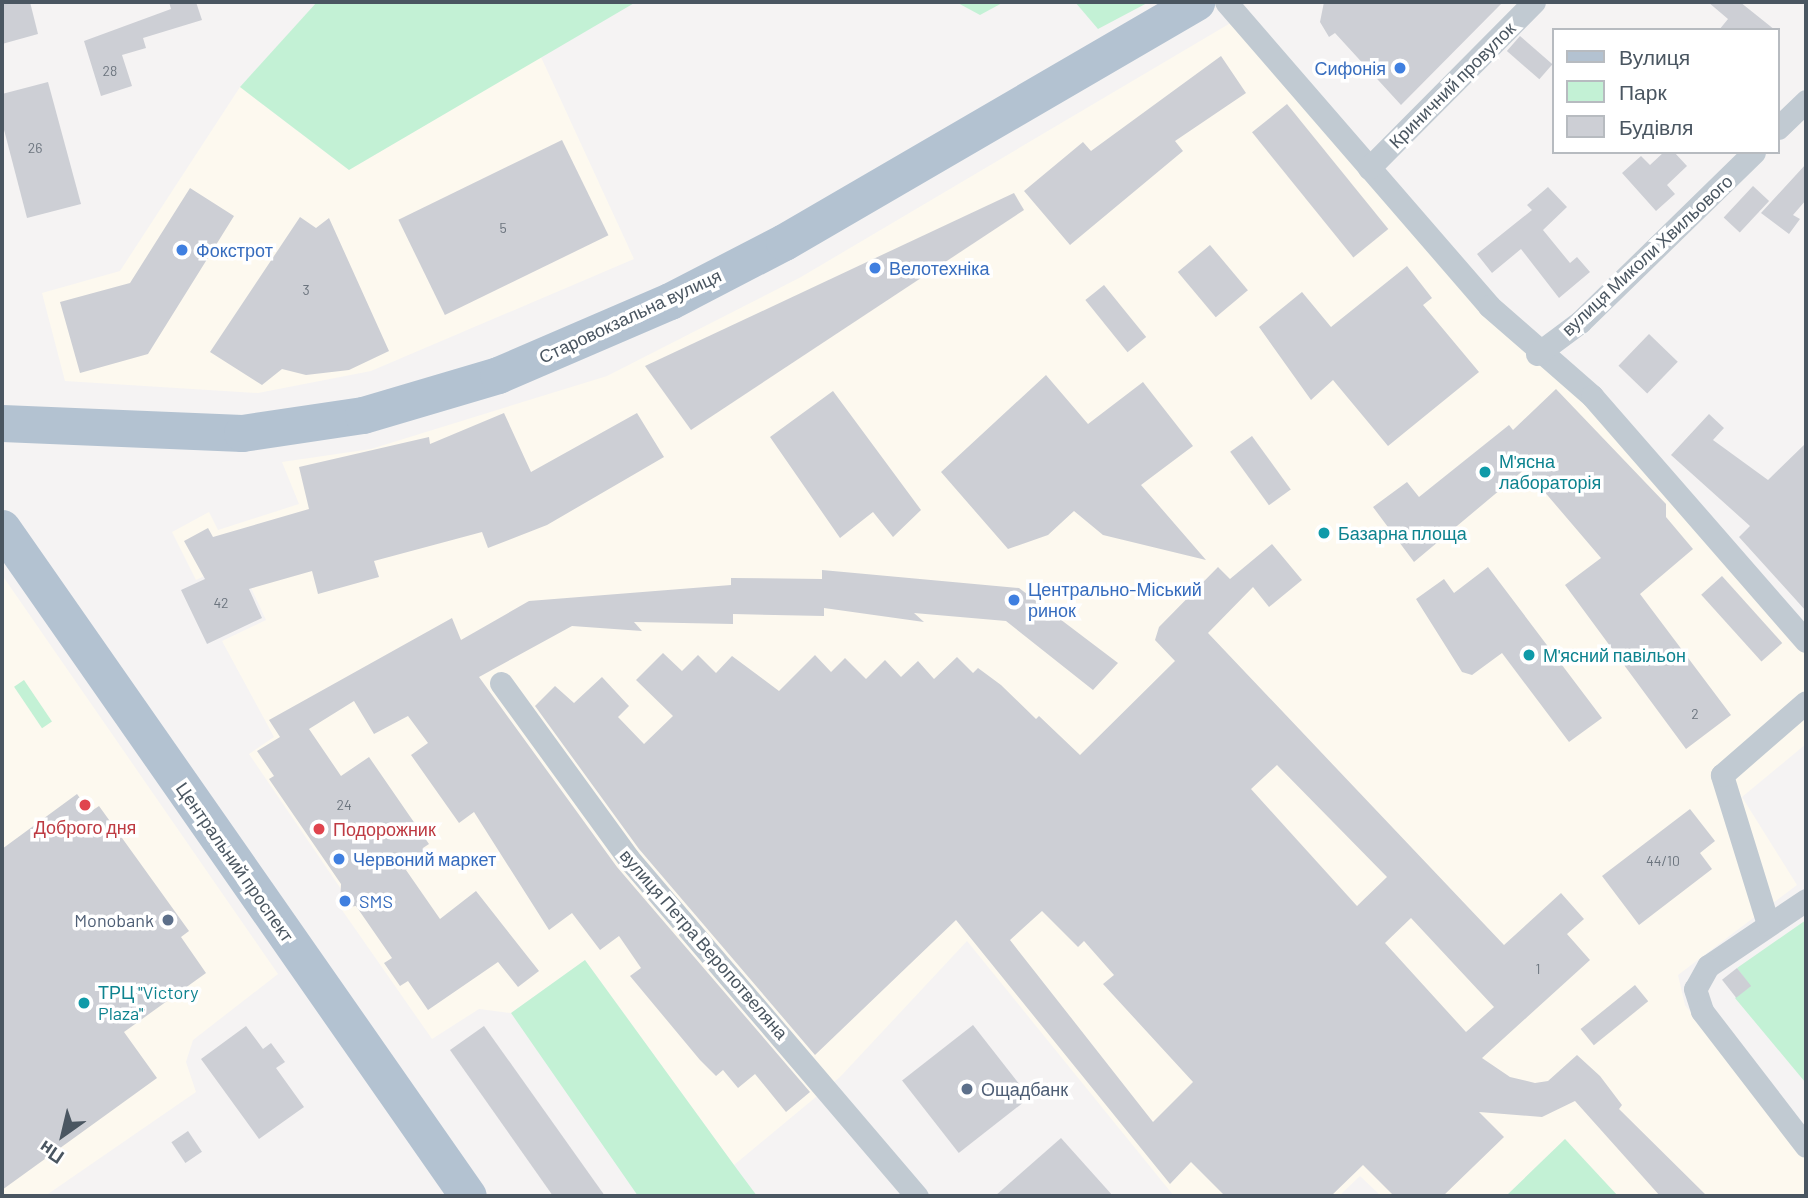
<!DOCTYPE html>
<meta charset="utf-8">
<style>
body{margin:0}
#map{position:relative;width:1808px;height:1198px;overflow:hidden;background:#f5f3f3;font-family:Barlow,sans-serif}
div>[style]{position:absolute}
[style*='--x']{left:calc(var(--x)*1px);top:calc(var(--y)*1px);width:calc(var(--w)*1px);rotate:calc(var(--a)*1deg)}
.commercial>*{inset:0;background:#fdf9ef}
.green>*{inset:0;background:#c3f1d5;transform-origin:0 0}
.building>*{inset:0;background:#cdcfd5;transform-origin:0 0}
.street>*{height:23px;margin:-11.5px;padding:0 11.5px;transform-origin:11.5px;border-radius:11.5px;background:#c1cad2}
.primary>*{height:37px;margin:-18.5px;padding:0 18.5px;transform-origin:18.5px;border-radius:18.5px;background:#b3c2d1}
.dots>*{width:19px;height:19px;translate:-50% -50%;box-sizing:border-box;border:4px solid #fff;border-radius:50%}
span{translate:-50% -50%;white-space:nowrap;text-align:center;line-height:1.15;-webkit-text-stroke:7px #fff;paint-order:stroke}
.number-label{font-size:14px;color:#6b747e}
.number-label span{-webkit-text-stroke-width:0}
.shop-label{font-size:18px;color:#366cbe}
.right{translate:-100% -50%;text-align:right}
.left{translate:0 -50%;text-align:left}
.street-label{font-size:18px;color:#4a5661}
.culture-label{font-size:18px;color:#0d838f}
.health-label{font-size:18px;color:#be3a42}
.service-label{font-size:18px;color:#4e5e75}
.frame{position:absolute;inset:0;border:4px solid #4a5661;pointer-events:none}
.legend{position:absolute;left:1552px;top:28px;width:228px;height:126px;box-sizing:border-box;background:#fff;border:2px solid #b7bbc0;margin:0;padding:9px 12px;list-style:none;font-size:21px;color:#4a5661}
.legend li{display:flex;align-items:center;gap:14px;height:35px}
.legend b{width:35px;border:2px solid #b7bbc0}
.north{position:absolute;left:28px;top:1100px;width:70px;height:70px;-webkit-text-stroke:5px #fff;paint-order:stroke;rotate:214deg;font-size:19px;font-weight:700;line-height:28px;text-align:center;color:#4a5661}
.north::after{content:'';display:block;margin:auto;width:24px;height:32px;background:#4a5661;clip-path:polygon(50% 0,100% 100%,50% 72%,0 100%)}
</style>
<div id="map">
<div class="commercial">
<i style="clip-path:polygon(1239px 18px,1806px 641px,1806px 744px,1742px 797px,1797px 885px,1678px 975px,1685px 1005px,1806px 1160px,1806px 1196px,1618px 1196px,1565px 1139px,1506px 1196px,1381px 1196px,1360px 1176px,1339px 1196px,1174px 1196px,967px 941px,840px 1077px,734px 1165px,585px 960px,511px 1013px,479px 1009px,432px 1039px,335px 900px,343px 892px,249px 754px,274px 737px,222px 641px,266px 620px,238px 560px,196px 580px,172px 532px,209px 512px,218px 530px,299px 504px,282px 462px,371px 449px,607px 376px,801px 277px)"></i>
<i style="clip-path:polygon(541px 57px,634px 259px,371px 371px,258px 393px,65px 381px,42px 293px,120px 271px,240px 87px,349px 170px)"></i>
<i style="clip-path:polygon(2px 575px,278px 974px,193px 1040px,186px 1062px,196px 1092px,45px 1196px,2px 1196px)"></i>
</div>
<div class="green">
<i style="clip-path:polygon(317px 2px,636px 2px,349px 170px,240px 87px)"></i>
<i style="clip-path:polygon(956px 2px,1004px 2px,980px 15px)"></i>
<i style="clip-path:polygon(1075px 2px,1149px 2px,1098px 29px)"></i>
<i style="left:24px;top:680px;width:50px;height:12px;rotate:56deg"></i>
<i style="clip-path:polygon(1806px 920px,1806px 1081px,1805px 1082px,1735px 998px,1750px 986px,1737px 968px)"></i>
<i style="clip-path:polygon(585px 960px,734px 1165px,757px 1196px,638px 1196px,511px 1013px)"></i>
<i style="clip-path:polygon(1565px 1139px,1618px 1196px,1506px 1196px)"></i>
</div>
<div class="building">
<i style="clip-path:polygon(2px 2px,30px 2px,38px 34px,2px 44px)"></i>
<i style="clip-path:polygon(169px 2px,196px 2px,202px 20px,143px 38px,146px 48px,122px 55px,132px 86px,101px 96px,84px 41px,171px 9px)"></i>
<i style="clip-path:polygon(1324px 2px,1503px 2px,1401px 105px,1335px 33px,1329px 37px,1320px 22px)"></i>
<i style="clip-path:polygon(1708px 2px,1740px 2px,1775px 30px,1719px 30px,1728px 19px)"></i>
<i style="left:1520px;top:36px;width:43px;height:20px;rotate:41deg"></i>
<i style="clip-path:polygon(1221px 56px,1246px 93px,1175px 141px,1183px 151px,1070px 245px,1024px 191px,1083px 142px,1091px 151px)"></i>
<i style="clip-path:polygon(48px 82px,81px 204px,27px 218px,2px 122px,2px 94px)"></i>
<i style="left:1287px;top:104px;width:161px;height:45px;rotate:51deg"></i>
<i style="left:562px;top:140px;width:106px;height:182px;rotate:64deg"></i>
<i style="clip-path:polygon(1664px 152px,1674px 152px,1687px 166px,1667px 185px,1675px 194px,1656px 211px,1622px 173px,1641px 156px,1650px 165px)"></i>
<i style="clip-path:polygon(1806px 164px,1806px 200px,1793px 215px,1800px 219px,1789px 234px,1761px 213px)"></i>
<i style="left:1753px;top:186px;width:22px;height:43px;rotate:43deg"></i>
<i style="clip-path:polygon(1548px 187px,1567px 207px,1543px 230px,1570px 263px,1577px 257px,1590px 272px,1559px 298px,1521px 249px,1492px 273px,1477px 254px,1532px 210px,1527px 205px)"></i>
<i style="clip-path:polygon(190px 188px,234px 216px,148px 354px,80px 373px,60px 302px,130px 283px)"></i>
<i style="clip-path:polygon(1014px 193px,1024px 210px,691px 430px,645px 366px)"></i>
<i style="clip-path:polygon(300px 217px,316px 228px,329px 218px,389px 351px,349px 370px,306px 375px,282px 369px,262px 385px,210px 352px)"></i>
<i style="left:1210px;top:245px;width:59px;height:42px;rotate:50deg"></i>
<i style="clip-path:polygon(1407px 266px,1432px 298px,1423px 305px,1479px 372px,1388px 446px,1333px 380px,1311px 400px,1259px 327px,1302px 292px,1331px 327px)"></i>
<i style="left:1104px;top:285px;width:67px;height:24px;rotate:51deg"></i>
<i style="left:1649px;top:334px;width:40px;height:44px;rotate:44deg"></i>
<i style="clip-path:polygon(1046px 375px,1088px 424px,1143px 382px,1193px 446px,1141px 485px,1206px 560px,1103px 535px,1074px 511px,1048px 535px,1008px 549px,941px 472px)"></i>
<i style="clip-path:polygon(1556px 389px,1666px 504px,1666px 517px,1693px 549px,1640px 594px,1731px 715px,1686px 749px,1565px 585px,1601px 558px,1525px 469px,1414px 562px,1373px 507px,1407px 482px,1419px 497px,1509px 425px,1513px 430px)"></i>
<i style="clip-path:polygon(833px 391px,921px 510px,893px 537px,873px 512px,840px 538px,770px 437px)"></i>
<i style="clip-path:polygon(504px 413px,531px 472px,637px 413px,664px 457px,547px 525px,488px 548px,482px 532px,374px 561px,379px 577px,318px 594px,312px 571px,249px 589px,262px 618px,207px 644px,181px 590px,205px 579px,184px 541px,208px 528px,213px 537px,309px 509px,299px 467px,429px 437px,430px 444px)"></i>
<i style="clip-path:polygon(1709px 414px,1724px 428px,1713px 440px,1768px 480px,1806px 443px,1806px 611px,1739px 537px,1750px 526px,1671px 455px)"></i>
<i style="left:1252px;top:436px;width:66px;height:27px;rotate:54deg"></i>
<i style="clip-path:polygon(evenodd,1272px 544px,1302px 580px,1269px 607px,1253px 587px,1208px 633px,1504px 945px,1561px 893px,1584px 919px,1567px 934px,1590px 960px,1482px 1058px,1510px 1077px,1535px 1083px,1548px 1081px,1577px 1055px,1600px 1076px,1622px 1105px,1619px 1109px,1707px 1196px,1660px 1196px,1575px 1101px,1542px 1117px,1479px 1112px,1504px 1137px,1443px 1196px,1394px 1196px,1363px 1165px,1331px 1196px,1225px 1196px,1191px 1162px,1170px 1184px,956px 920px,815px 1055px,639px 849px,535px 706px,555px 686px,574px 703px,602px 677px,629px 706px,618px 717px,644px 744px,673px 716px,636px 680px,663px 653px,682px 671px,698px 655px,716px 673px,732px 656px,779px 691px,815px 655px,831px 672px,845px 658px,866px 679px,885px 660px,901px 677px,918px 661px,934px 679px,957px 657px,973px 673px,978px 668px,1001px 685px,1036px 719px,1039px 716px,1080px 755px,1175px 661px,1155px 640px,1159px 627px,1218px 567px,1230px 579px,1272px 544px,1277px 765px,1387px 877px,1357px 906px,1251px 789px,1277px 765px,1272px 544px,1042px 911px,1078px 947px,1084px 941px,1114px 975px,1103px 984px,1193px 1082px,1153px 1122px,1010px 940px,1042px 911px,1272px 544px,1411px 918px,1494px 1007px,1466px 1032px,1385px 943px,1411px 918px)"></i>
<i style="clip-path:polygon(1488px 567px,1602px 718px,1569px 742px,1502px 653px,1472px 675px,1462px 672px,1416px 599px,1444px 579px,1454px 593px)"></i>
<i style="clip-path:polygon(822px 570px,1019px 588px,1118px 663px,1093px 690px,1006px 621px,914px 613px,924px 622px,824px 608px,824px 616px,733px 614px,733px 624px,634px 622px,642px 631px,572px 626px,479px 677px,617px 867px,810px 1092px,786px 1112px,755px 1074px,738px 1088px,723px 1070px,716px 1076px,700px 1060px,630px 976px,641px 968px,619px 936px,600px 950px,572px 913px,549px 930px,474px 812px,459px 823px,411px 755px,428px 743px,408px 716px,374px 734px,354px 701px,309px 729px,341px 776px,369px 757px,429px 844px,423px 848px,427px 855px,406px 870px,440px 919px,476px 891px,539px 971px,518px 987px,498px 962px,428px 1010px,408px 981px,400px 986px,384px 963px,392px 958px,356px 906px,340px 908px,341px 884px,269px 779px,274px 776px,257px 751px,280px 737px,269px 720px,452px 618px,461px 640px,529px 601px,731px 585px,731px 578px,822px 579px)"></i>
<i style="left:1722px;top:576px;width:90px;height:28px;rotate:48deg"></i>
<i style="clip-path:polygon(77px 794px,90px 812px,99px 806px,189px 931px,181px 937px,206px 973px,124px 1032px,157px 1078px,2px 1190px,2px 849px)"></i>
<i style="clip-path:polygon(1690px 809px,1715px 841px,1700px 853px,1712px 869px,1639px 925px,1602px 876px)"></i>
<i style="left:1737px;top:968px;width:23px;height:19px;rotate:52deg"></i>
<i style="left:1635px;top:985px;width:21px;height:70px;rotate:51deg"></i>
<i style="left:973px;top:1025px;width:92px;height:90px;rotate:52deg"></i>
<i style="clip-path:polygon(246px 1026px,263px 1049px,271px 1043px,285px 1062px,276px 1068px,304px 1107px,259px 1139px,201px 1059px)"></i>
<i style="clip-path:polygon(484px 1026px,514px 1068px,605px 1196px,553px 1196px,450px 1050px)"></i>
<i style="left:188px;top:1131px;width:25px;height:20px;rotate:56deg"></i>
<i style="clip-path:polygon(1061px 1138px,1113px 1196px,995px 1196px)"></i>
</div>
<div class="street">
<i style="--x:1226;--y:2;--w:402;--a:49.1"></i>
<i style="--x:1489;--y:306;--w:137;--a:41.1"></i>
<i style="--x:1592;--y:396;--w:325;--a:48.9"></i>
<i style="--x:1778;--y:128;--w:39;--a:-44"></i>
<i style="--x:1369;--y:168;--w:234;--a:-45.2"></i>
<i style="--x:1537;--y:354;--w:54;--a:-36.7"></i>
<i style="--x:1580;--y:322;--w:243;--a:-44.3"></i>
<i style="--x:501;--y:683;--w:216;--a:54"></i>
<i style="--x:628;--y:858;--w:445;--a:49.5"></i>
<i style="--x:1806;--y:900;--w:118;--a:146"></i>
<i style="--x:1708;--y:966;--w:26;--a:119"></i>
<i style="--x:1695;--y:989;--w:23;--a:72"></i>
<i style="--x:1702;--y:1011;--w:170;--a:52.4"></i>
<i style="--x:1768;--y:924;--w:156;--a:-107.2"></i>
<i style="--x:1722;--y:775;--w:111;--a:-41"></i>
</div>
<div class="primary">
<i style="--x:2;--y:423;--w:240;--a:2.4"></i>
<i style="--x:242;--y:433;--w:122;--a:-8.5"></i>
<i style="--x:363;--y:415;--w:141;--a:-16.5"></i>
<i style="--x:498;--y:375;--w:187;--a:-23.3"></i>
<i style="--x:670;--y:301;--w:128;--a:-27.4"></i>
<i style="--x:784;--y:242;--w:477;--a:-30.2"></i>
<i style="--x:2;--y:528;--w:814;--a:55.1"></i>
</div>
<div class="dots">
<i style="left:1400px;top:68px;background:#3f7fe0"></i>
<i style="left:182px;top:250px;background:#3f7fe0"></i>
<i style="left:875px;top:268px;background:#3f7fe0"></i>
<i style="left:1485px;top:472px;background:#0f9aa8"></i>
<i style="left:1324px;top:533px;background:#0f9aa8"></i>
<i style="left:1014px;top:600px;background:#3f7fe0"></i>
<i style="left:1529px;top:655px;background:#0f9aa8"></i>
<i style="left:85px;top:805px;background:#e0444e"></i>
<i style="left:319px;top:829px;background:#e0444e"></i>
<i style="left:339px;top:859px;background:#3f7fe0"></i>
<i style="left:345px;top:901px;background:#3f7fe0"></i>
<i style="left:168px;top:920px;background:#5c6f8a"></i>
<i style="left:84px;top:1003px;background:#0f9aa8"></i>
<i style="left:967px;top:1089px;background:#5c6f8a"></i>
</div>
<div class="number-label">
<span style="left:110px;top:71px">28</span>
<span style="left:35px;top:148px">26</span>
<span style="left:503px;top:228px">5</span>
<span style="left:306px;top:290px">3</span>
<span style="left:221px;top:603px">42</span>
<span style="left:1695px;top:714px">2</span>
<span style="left:344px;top:805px">24</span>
<span style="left:1663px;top:861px">44/10</span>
<span style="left:1538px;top:969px">1</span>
</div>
<div class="shop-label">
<span class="right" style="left:1386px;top:68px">Сифонія</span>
<span class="left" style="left:196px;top:250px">Фокстрот</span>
<span class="left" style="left:889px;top:268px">Велотехніка</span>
<span class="left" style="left:1028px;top:600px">Центрально-Міський<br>ринок</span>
<span class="left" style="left:353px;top:859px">Червоний маркет</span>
<span class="left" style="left:359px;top:901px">SMS</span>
</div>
<div class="street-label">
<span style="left:1452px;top:85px;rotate:-45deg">Криничний провулок</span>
<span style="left:1647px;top:255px;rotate:-43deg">вулиця Миколи Хвильового</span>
<span style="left:630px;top:316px;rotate:-25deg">Старовокзальна вулиця</span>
<span style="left:235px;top:862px;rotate:55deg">Центральний проспект</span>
<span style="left:704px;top:944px;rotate:49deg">вулиця Петра Веропотвеляна</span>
</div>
<div class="culture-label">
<span class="left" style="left:1499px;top:472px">М'ясна<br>лабораторія</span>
<span class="left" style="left:1338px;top:533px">Базарна площа</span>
<span class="left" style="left:1543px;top:655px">М'ясний павільон</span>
<span class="left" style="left:98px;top:1003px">ТРЦ "Victory<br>Plaza"</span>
</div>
<div class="health-label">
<span style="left:85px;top:827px">Доброго дня</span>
<span class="left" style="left:333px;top:829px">Подорожник</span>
</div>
<div class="service-label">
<span class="right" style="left:154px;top:920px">Monobank</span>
<span class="left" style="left:981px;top:1089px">Ощадбанк</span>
</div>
<div class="frame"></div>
<ul class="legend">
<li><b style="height:9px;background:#b3c2d1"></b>Вулиця</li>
<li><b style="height:19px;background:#c3f1d5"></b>Парк</li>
<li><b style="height:19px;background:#cdcfd5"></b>Будівля</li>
</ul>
<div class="north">Пн</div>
</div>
